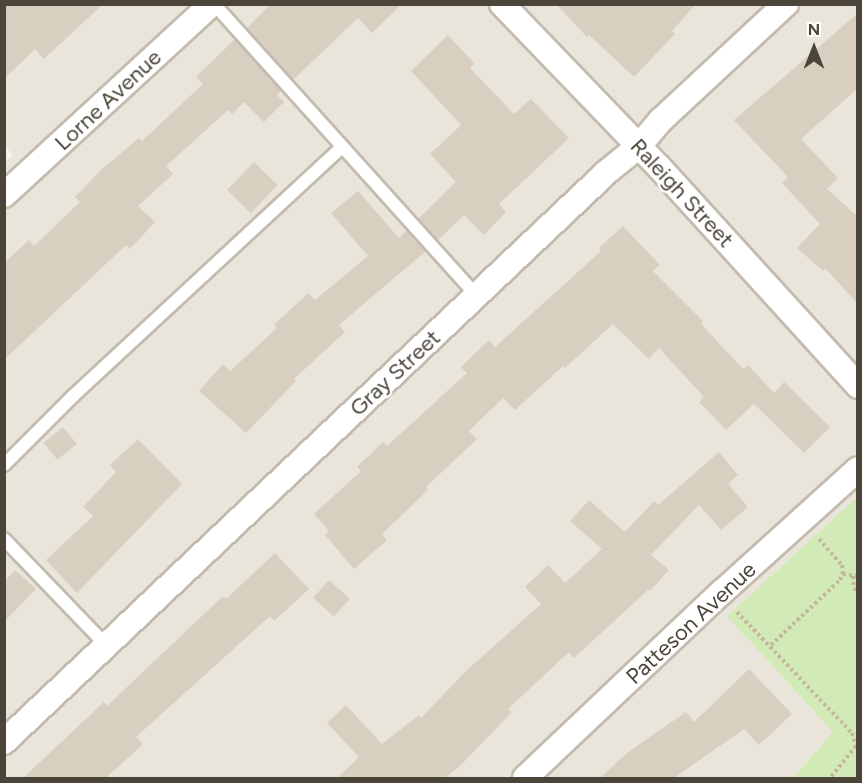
<!DOCTYPE html>
<style>
body{margin:0}
#map{position:relative;width:862px;height:783px;overflow:hidden;background:#f6f3ec;font-family:Figtree,sans-serif}
div>[style]{position:absolute}
[style*='--x']{left:calc(var(--x)*1px);top:calc(var(--y)*1px);width:calc(var(--w)*1px);rotate:calc(var(--a)*1deg)}
.residential>*{inset:0;background:#eae5da}
.green>*{inset:0;background:#d2eab5}
.building>*{inset:0;background:#d8cfc1;transform-origin:0 0}
.path>*{height:4px;margin-top:-2px;transform-origin:0;background:repeating-linear-gradient(90deg,#c4b79f 0 3px,transparent 0 6px)}
.roads{filter:drop-shadow(2px 0 #c2bbae) drop-shadow(-2px 0 #c2bbae) drop-shadow(0 2px #c2bbae) drop-shadow(0 -2px #c2bbae)}
.service>*{height:12px;margin:-6px;padding:0 6px;transform-origin:6px;border-radius:6px;background:#fff}
.minor>*{height:24px;margin:-12px;padding:0 12px;transform-origin:12px;border-radius:12px;background:#fff}
span{translate:-50% -50%;white-space:nowrap;text-align:center;line-height:1.15;-webkit-text-stroke:5px #fff;paint-order:stroke}
.street-label{font-size:22px;color:#4b4439}
.frame{position:absolute;inset:0;border:6px solid #4b4439;pointer-events:none}
.north{position:absolute;left:784px;top:18px;width:60px;height:60px;-webkit-text-stroke:4px #fff;paint-order:stroke;rotate:0deg;font-size:16px;font-weight:700;line-height:24px;text-align:center;color:#4b4439}
.north::after{content:'';display:block;margin:auto;width:21px;height:27px;background:#4b4439;clip-path:polygon(50% 0,100% 100%,50% 72%,0 100%)}
</style>
<div id="map">
<div class="residential">
<i style="clip-path:polygon(5px 5px,857px 5px,857px 497px,727px 616px,833px 732px,793px 778px,5px 778px,4px 164px,13px 155px,5px 146px)"></i>
</div>
<div class="green">
<i style="clip-path:polygon(857px 497px,857px 778px,793px 778px,833px 732px,727px 616px)"></i>
</div>
<div class="building">
<i style="clip-path:polygon(4px 4px,103px 4px,44px 59px,35px 49px,4px 79px)"></i>
<i style="clip-path:polygon(271px 4px,402px 4px,372px 33px,358px 18px,293px 80px,247px 28px)"></i>
<i style="clip-path:polygon(556px 4px,696px 4px,672px 31px,675px 34px,634px 77px,589px 35px,587px 37px)"></i>
<i style="clip-path:polygon(858px 13px,858px 88px,801px 139px,838px 178px,827px 189px,858px 217px,858px 304px,825px 268px,823px 271px,797px 248px,820px 224px,782px 183px,788px 177px,734px 120px)"></i>
<i style="clip-path:polygon(448px 35px,474px 63px,470px 68px,514px 114px,531px 99px,569px 138px,499px 204px,506px 212px,484px 235px,464px 215px,438px 240px,418px 219px,456px 182px,430px 154px,461px 125px,411px 71px)"></i>
<i style="clip-path:polygon(235px 39px,281px 91px,277px 95px,284px 102px,264px 122px,244px 102px,232px 114px,228px 110px,166px 166px,173px 174px,138px 206px,155px 222px,130px 249px,126px 245px,4px 360px,4px 263px,29px 240px,34px 246px,80px 202px,75px 197px,101px 170px,139px 138px,142px 141px,203px 84px,196px 77px)"></i>
<i style="left:254px;top:162px;width:33px;height:39px;rotate:44deg"></i>
<i style="clip-path:polygon(358px 191px,399px 238px,407px 230px,426px 251px,339px 325px,345px 332px,294px 379px,296px 381px,246px 433px,199px 391px,223px 364px,230px 371px,277px 328px,274px 325px,308px 293px,315px 300px,368px 256px,331px 213px)"></i>
<i style="clip-path:polygon(623px 226px,660px 265px,653px 271px,703px 321px,701px 324px,743px 369px,748px 365px,774px 393px,784px 382px,830px 427px,804px 453px,754px 404px,726px 430px,699px 402px,704px 397px,659px 348px,649px 359px,613px 324px,565px 368px,563px 366px,515px 410px,503px 398px,469px 431px,477px 439px,426px 487px,428px 490px,382px 534px,387px 540px,354px 569px,325px 535px,329px 531px,314px 514px,361px 471px,357px 467px,383px 442px,387px 446px,467px 373px,461px 367px,489px 340px,495px 347px,601px 251px,599px 248px)"></i>
<i style="left:63px;top:427px;width:22px;height:25px;rotate:51deg"></i>
<i style="clip-path:polygon(138px 439px,182px 484px,77px 593px,46px 560px,93px 516px,83px 507px,116px 472px,110px 465px)"></i>
<i style="clip-path:polygon(719px 452px,738px 475px,728px 484px,748px 507px,721px 530px,699px 505px,651px 555px,669px 570px,650px 591px,648px 590px,574px 658px,569px 652px,508px 709px,512px 712px,460px 766px,445px 778px,337px 778px,359px 757px,327px 723px,346px 705px,382px 744px,419px 715px,421px 718px,467px 670px,541px 604px,525px 587px,548px 565px,565px 583px,602px 549px,570px 521px,589px 500px,625px 532px,654px 501px,658px 505px)"></i>
<i style="clip-path:polygon(275px 553px,309px 589px,274px 621px,270px 616px,136px 737px,143px 744px,106px 778px,23px 778px,104px 702px,107px 706px,223px 596px,226px 599px)"></i>
<i style="clip-path:polygon(15px 570px,36px 589px,4px 622px,4px 582px)"></i>
<i style="left:329px;top:580px;width:28px;height:24px;rotate:42deg"></i>
<i style="clip-path:polygon(749px 669px,792px 714px,759px 745px,744px 729px,674px 778px,600px 778px,628px 752px,686px 712px,694px 722px)"></i>
</div>
<div class="path">
<i style="--x:819;--y:539;--w:35;--a:49"></i>
<i style="--x:842;--y:565;--w:9;--a:84"></i>
<i style="--x:843;--y:574;--w:15;--a:8"></i>
<i style="--x:853;--y:576;--w:12;--a:85"></i>
<i style="--x:854;--y:588;--w:6;--a:51"></i>
<i style="--x:737;--y:612;--w:167;--a:46.5"></i>
<i style="--x:852;--y:733;--w:14;--a:73"></i>
<i style="--x:856;--y:746;--w:41;--a:129.1"></i>
<i style="--x:771;--y:645;--w:95;--a:-43.3"></i>
<i style="--x:840;--y:580;--w:7;--a:-63"></i>
</div>
<div class="roads">
<div class="service">
<i style="--x:214;--y:4;--w:393;--a:48"></i>
<i style="--x:4;--y:465;--w:98;--a:-45"></i>
<i style="--x:73;--y:396;--w:367;--a:-42.8"></i>
<i style="--x:4;--y:539;--w:149;--a:46.1"></i>
</div>
<div class="minor">
<i style="--x:502;--y:4;--w:226;--a:46.1"></i>
<i style="--x:659;--y:167;--w:296;--a:47.7"></i>
<i style="--x:4;--y:195;--w:282;--a:-42.6"></i>
<i style="--x:4;--y:742;--w:831;--a:-43.39"></i>
<i style="--x:608;--y:171;--w:40;--a:-39"></i>
<i style="--x:639;--y:146;--w:34;--a:-50"></i>
<i style="--x:661;--y:120;--w:171;--a:-42.9"></i>
<i style="--x:525;--y:778;--w:271;--a:-43.4"></i>
<i style="--x:722;--y:592;--w:183;--a:-42.1"></i>
</div>
</div>
<div class="street-label">
<span style="left:108px;top:100px;rotate:-43deg">Lorne Avenue</span>
<span style="left:682px;top:193px;rotate:47deg">Raleigh Street</span>
<span style="left:395px;top:373px;rotate:-43deg">Gray Street</span>
<span style="left:691px;top:623px;rotate:-43deg">Patteson Avenue</span>
</div>
<div class="frame"></div>
<div class="north">N</div>
</div>
